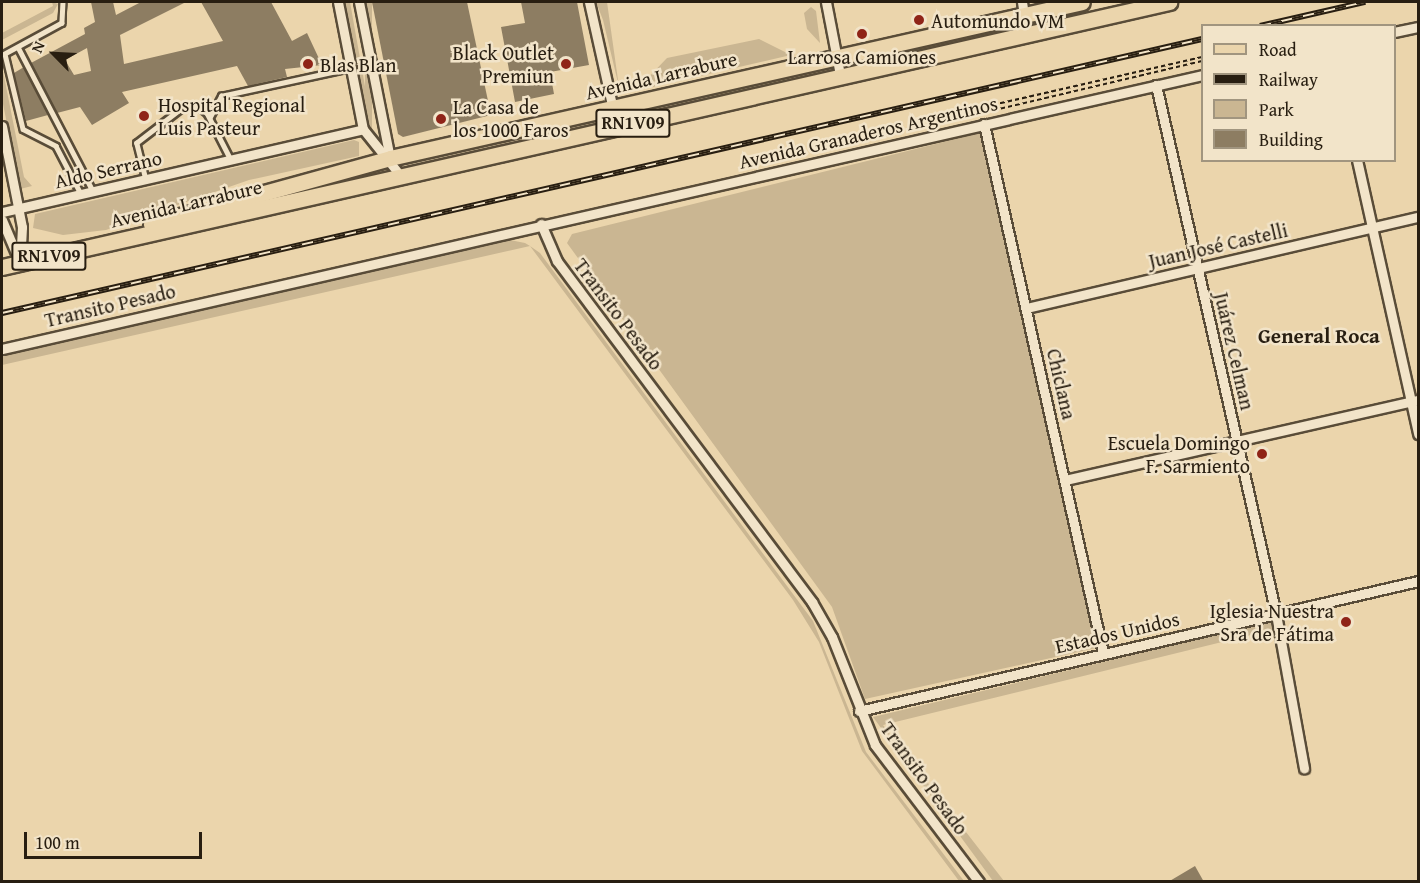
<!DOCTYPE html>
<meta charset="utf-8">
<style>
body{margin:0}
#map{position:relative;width:1420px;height:883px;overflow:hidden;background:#ebd5ac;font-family:"Gentium Book Plus",serif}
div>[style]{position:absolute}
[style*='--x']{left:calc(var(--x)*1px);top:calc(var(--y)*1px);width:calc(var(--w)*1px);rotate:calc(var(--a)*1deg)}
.green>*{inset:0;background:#cab692;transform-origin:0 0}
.building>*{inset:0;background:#8d7d62}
.path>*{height:2px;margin-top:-1px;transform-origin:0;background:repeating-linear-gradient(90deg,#281e11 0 4.5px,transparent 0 7.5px)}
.roads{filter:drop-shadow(2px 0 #594c38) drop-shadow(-2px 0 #594c38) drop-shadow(0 2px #594c38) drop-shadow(0 -2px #594c38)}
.lane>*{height:4.5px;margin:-2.25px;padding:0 2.25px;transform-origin:2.25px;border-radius:2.25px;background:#f2e4c9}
.street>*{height:9px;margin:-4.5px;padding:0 4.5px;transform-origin:4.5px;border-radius:4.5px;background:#f2e4c9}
.primary>*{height:15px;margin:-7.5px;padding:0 7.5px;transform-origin:7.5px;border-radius:7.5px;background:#ebd5ac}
.rail>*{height:6px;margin-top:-3px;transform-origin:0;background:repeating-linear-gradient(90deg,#f2e4c9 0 11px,#281e11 0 22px);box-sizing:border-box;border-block:2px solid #281e11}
.dots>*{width:16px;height:16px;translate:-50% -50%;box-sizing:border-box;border:3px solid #f2e4c9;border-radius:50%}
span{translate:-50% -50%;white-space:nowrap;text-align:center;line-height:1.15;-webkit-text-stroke:5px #f2e4c9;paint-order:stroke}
.shield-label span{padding:2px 4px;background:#f2e4c9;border:2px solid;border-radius:4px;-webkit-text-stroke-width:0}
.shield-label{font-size:18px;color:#281e11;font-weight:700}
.poi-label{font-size:20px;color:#281e11}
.left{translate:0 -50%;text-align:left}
.right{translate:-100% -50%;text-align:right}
.street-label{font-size:20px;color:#281e11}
.neighbourhood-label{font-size:21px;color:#281e11;font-weight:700}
.frame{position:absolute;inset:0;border:3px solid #281e11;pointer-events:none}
.legend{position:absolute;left:1201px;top:24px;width:195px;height:138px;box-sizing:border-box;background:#f2e4c9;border:2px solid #a1957f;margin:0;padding:8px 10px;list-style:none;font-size:18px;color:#281e11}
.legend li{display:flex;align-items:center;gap:12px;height:30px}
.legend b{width:30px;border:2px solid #a1957f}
.north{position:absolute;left:24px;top:24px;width:60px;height:60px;-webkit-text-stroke:4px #f2e4c9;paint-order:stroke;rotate:294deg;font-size:16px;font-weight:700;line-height:24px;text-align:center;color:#281e11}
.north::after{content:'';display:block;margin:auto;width:21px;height:27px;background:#281e11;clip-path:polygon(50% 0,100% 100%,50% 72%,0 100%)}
.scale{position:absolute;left:24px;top:832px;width:178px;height:27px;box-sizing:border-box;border:3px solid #281e11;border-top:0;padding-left:8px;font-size:18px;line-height:21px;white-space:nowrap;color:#281e11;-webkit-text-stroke:4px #f2e4c9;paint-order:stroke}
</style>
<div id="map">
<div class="green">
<i style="clip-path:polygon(52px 2px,58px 4px,53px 13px,2px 40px,2px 33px,53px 6px)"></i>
<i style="clip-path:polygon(345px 2px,350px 2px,369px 109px,365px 108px)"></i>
<i style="left:365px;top:2px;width:7px;height:137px"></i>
<i style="clip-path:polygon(596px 2px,607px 2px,619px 87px,603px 20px)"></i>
<i style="clip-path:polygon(811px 7px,816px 11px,820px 43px,807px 29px,804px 13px)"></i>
<i style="clip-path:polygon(1022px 23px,1023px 27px,859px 64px,858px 61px)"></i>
<i style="clip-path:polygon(759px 39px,791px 55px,644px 89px,644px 82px,667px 58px)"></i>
<i style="left:826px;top:65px;width:4px;height:183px;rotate:76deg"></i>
<i style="clip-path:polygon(2px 66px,24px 177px,32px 186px,20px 189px,2px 99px)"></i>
<i style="clip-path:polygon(597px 120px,598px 124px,407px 167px,406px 164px)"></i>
<i style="clip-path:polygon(980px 133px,1096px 648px,865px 699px,832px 607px,567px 243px,572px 234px)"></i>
<i style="clip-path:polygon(354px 140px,359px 142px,359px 156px,249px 180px,106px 230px,63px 235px,33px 228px,35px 214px)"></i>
<i style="clip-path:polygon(510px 240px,525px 243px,530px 246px,540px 253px,813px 621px,866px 752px,964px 881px,959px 881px,862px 751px,819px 642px,793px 600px,530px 246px,2px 365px,2px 356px)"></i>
<i style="clip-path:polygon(1271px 622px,1279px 628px,883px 725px,1004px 881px,993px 881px,873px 717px)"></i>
</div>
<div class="building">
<i style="clip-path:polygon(evenodd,91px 2px,113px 2px,116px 15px,141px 2px,186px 2px,120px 35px,124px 64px,223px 41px,201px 2px,271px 2px,292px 41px,307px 33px,322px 65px,285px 69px,287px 77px,248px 86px,237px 66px,122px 92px,129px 103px,92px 125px,80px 107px,57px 113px,31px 63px,85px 34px,84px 28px,95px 22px,91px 2px,87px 48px,91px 71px,74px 75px,65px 60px,87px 48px)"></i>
<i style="clip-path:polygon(372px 2px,467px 2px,491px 115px,403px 137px,398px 134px)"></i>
<i style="clip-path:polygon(521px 2px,577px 2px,589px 65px,550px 72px,554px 94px,515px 102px,501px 27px,525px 23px)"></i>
<i style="clip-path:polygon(24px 67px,48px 115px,26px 121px,14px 73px)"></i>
<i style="clip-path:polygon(1195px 866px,1204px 882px,1168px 882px)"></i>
</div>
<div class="path">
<i style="--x:1202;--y:57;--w:214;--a:167.1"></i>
<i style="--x:993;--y:105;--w:10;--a:135"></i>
<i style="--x:986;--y:112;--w:222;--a:-13.3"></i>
</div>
<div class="roads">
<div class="lane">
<i style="--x:63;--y:2;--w:21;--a:93"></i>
<i style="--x:62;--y:23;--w:65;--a:151.5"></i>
<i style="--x:5;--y:54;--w:77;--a:76.5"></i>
<i style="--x:23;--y:129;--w:37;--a:27"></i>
<i style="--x:56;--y:146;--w:54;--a:62.5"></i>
<i style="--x:18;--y:47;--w:162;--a:62.5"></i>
<i style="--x:210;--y:117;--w:24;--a:-62"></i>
<i style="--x:221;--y:96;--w:133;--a:-12.2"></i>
<i style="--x:145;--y:178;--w:36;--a:-104"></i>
<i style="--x:136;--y:143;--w:59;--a:-37.5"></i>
<i style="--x:183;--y:107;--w:15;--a:-4"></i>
<i style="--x:198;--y:106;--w:11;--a:38"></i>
<i style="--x:207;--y:113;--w:53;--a:62.9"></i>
</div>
<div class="street">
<i style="--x:338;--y:2;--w:129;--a:78.9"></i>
<i style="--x:359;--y:2;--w:159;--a:78.8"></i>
<i style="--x:589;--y:2;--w:128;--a:77.4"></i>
<i style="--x:826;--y:2;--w:74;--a:79.1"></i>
<i style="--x:1022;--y:2;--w:13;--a:81"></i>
<i style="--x:1394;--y:32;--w:25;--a:-12"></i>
<i style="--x:1156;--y:85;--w:542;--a:77.22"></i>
<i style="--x:1276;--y:614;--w:157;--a:79.7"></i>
<i style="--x:984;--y:124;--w:542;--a:77.32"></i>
<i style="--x:2;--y:126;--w:103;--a:78.8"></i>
<i style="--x:22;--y:227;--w:36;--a:93"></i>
<i style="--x:363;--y:129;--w:59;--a:51.2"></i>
<i style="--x:1357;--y:160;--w:281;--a:77.4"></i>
<i style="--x:2;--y:212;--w:370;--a:-12.9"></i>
<i style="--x:2;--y:220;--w:43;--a:67"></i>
<i style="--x:541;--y:224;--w:40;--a:66.6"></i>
<i style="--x:557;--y:261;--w:426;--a:53.2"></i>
<i style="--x:812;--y:602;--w:40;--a:60.3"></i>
<i style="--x:832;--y:637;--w:116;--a:68.3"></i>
<i style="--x:875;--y:745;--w:172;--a:52.8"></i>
<i style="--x:1026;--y:308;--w:402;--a:-13.1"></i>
<i style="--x:2;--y:349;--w:1231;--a:-12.86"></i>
<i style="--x:1065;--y:480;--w:362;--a:-12.8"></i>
<i style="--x:859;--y:711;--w:574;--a:-13.09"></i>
</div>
<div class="primary">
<i style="--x:151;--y:224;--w:248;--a:-15.4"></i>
<i style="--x:390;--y:158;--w:709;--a:-12.7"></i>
<i style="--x:2;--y:267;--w:1197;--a:-12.79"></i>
</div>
</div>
<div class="rail">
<i style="--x:1260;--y:26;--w:108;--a:-12.9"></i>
<i style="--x:2;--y:313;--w:1231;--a:-12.86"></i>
</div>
<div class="dots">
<i style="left:919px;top:20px;background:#8f2418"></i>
<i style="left:862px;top:34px;background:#8f2418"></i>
<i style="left:308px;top:64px;background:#8f2418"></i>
<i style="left:566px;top:64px;background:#8f2418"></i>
<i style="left:144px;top:116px;background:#8f2418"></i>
<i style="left:441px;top:119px;background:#8f2418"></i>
<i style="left:1262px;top:454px;background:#8f2418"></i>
<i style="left:1346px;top:622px;background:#8f2418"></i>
</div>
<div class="shield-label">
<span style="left:633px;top:123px">RN1V09</span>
<span style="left:49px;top:256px">RN1V09</span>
</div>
<div class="poi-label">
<span class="left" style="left:931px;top:20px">Automundo VM</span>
<span class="right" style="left:554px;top:64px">Black Outlet<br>Premiun</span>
<span style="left:862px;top:56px">Larrosa Camiones</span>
<span class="left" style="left:320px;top:64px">Blas Blan</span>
<span class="left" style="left:158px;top:116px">Hospital Regional<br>Luis Pasteur</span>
<span class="left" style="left:453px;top:118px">La Casa de<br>los 1000 Faros</span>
<span class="right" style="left:1250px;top:454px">Escuela Domingo<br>F. Sarmiento</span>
<span class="right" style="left:1334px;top:622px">Iglesia Nuestra<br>Sra de Fátima</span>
</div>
<div class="street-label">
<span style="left:661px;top:75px;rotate:-13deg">Avenida Larrabure</span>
<span style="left:868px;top:132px;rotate:-13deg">Avenida Granaderos Argentinos</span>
<span style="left:108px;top:169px;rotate:-13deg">Aldo Serrano</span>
<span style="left:186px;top:203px;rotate:-13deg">Avenida Larrabure</span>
<span style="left:1218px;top:245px;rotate:-13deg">Juan José Castelli</span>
<span style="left:110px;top:305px;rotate:-13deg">Transito Pesado</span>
<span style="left:619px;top:314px;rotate:53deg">Transito Pesado</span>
<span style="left:1235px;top:351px;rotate:77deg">Juárez Celman</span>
<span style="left:1062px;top:384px;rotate:77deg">Chiclana</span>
<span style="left:1117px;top:632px;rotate:-13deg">Estados Unidos</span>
<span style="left:925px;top:778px;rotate:54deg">Transito Pesado</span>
</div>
<div class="neighbourhood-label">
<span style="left:1319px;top:336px">General Roca</span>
</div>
<div class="frame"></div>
<ul class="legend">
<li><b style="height:8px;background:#ebd5ac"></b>Road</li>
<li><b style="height:8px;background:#281e11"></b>Railway</li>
<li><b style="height:16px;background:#cab692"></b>Park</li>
<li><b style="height:16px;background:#8d7d62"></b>Building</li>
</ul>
<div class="north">N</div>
<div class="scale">100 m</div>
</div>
